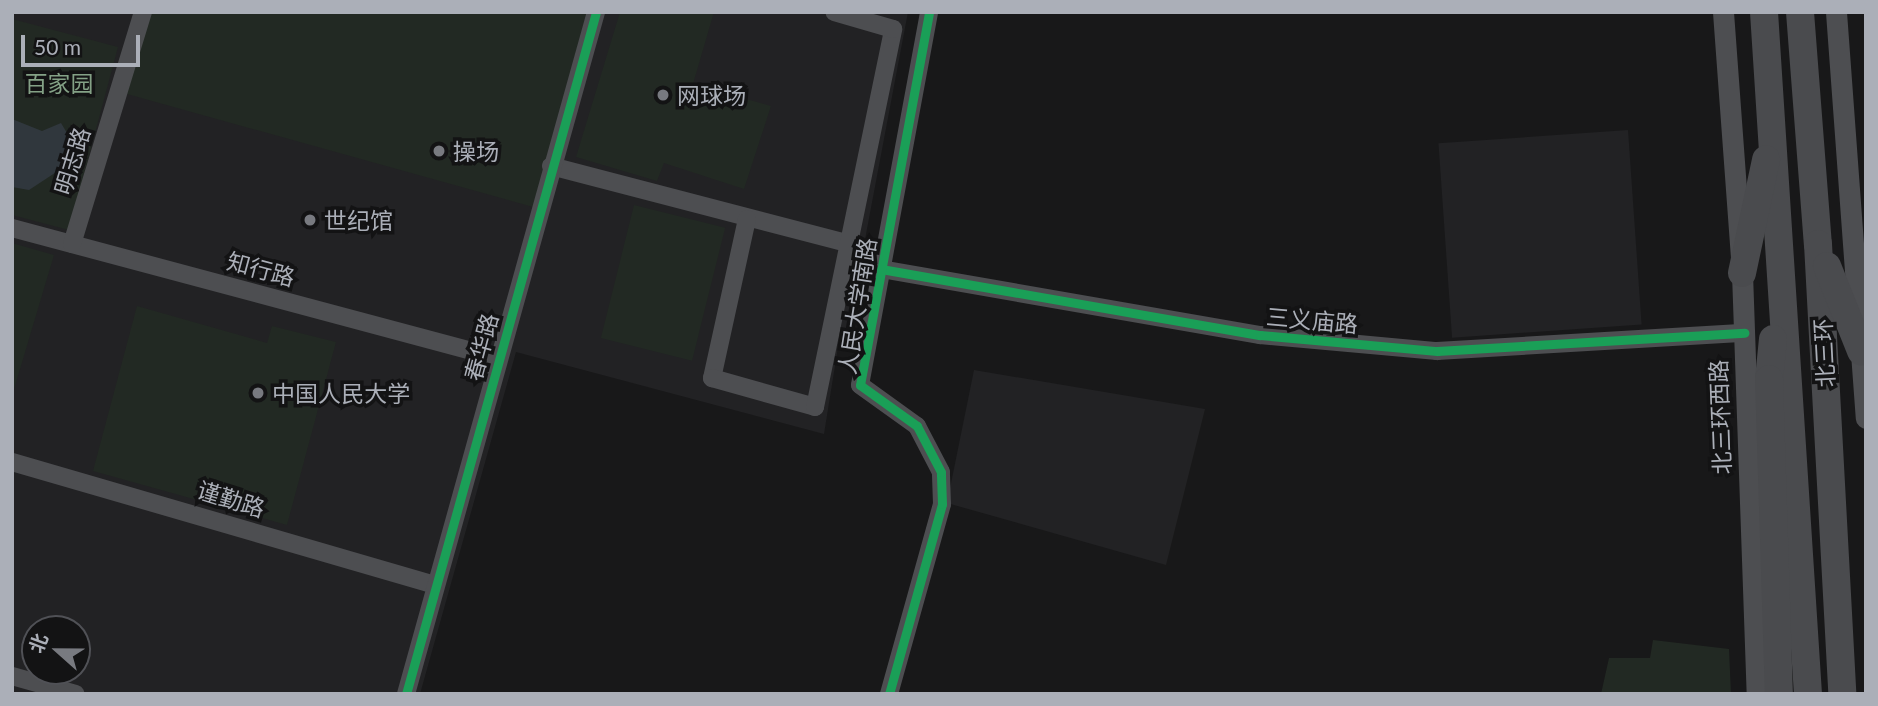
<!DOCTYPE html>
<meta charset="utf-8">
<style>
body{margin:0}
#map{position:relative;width:1878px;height:706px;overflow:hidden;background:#181819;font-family:Lato,"Noto Sans SC",sans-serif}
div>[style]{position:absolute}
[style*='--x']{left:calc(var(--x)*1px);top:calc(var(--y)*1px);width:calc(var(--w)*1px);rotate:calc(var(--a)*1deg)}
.built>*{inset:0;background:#222224;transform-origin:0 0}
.green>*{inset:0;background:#222923;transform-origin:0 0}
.water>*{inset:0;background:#30373d}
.minor>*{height:18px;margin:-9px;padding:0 9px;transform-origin:9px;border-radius:9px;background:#4d4e51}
.tertiary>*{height:21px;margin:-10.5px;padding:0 10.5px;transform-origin:10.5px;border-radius:10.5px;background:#4d4e51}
.trunk>*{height:28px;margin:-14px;padding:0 14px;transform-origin:14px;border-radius:14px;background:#4a4b4e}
.cycleway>*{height:9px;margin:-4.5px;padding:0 4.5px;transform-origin:4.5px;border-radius:4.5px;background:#1a9f57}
.dots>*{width:19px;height:19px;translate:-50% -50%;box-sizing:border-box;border:4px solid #131314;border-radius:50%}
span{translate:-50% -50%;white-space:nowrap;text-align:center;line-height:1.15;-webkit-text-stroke:7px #131314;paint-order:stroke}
.park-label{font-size:23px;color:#84a186}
.poi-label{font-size:23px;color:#abafb8}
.left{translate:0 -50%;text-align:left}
.street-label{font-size:23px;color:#abafb8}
.frame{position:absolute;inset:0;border:14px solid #abafb8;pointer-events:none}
.north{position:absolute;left:21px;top:615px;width:70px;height:70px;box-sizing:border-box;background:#131314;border:2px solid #505156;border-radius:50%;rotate:291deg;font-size:19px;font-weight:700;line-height:28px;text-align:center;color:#abafb8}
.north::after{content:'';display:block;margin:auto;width:24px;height:32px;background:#787a80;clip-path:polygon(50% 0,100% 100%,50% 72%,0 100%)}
.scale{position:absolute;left:21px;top:35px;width:119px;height:32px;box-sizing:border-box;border:4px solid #abafb8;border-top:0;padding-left:9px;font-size:21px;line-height:24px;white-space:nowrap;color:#abafb8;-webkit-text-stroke:5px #131314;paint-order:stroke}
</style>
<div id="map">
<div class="built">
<i style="clip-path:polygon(evenodd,12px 12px,908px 12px,846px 340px,839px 341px,824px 434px,516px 352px,420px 694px,12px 694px,12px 12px,35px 629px,77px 629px,77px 671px,35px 671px,35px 629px)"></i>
<i style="left:1628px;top:130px;width:195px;height:190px;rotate:86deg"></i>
<i style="clip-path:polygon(974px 370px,1205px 409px,1166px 565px,947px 503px)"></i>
</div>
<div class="green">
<i style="clip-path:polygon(150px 12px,587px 12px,533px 207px,127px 94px)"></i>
<i style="clip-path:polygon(620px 12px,714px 12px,693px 84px,771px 106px,744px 189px,664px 163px,657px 181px,576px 157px)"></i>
<i style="clip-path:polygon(12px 19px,118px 47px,69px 230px,12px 215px)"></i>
<i style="left:634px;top:205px;width:94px;height:137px;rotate:14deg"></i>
<i style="clip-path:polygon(12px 243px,54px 255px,12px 396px)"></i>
<i style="clip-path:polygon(137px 306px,267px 343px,272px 326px,336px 342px,287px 525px,93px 471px)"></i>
<i style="clip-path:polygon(1653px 640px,1729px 649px,1731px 694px,1601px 694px,1609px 658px,1650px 658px)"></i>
</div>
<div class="water">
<i style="clip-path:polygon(12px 119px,42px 131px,61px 123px,73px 143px,67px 165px,29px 190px,12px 187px)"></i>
</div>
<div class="minor">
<i style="--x:551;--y:166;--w:310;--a:14.6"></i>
<i style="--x:747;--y:219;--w:163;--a:102.4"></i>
<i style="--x:712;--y:378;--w:107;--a:15.7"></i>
<i style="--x:815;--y:407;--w:386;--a:-78.3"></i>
<i style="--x:893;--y:29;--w:61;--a:-163.9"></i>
<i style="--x:12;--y:228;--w:503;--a:14.98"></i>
<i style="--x:72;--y:244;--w:243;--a:-73"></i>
<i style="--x:881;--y:269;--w:385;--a:9.9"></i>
<i style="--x:1260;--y:335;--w:178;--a:5.2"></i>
<i style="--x:1437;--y:351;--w:308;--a:-3.4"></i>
<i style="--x:12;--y:462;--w:441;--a:16.2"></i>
<i style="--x:12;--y:676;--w:66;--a:15.7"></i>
<i style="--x:406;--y:694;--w:708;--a:-74.43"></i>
<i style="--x:889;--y:694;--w:197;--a:-74.4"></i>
<i style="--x:942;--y:504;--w:32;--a:-92"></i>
<i style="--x:941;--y:472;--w:52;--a:-117.6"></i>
<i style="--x:917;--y:426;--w:70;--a:-144.3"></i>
<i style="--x:860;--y:385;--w:379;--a:-79.5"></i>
</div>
<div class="tertiary">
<i style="--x:1723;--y:12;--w:262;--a:85.8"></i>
<i style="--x:1742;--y:273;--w:421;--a:88"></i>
<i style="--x:1836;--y:12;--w:407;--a:85.8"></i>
</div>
<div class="trunk">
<i style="--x:1764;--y:12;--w:683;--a:86.31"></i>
<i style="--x:1800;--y:12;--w:233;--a:85.6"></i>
<i style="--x:1818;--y:244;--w:451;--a:86.9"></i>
<i style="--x:1827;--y:266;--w:92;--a:68.2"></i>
<i style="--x:1742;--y:273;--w:116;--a:-78"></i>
<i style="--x:1773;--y:339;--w:40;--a:95.7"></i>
<i style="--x:1769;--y:379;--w:315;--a:88.2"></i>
</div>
<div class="cycleway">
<i style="--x:881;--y:269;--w:385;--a:9.9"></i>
<i style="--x:1260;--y:335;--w:178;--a:5.2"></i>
<i style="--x:1437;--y:351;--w:308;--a:-3.4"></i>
<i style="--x:406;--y:694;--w:708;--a:-74.43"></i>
<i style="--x:889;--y:694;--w:197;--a:-74.4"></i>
<i style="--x:942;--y:504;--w:32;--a:-92"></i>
<i style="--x:941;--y:472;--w:52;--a:-117.6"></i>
<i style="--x:917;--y:426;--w:70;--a:-144.3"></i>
<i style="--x:860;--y:385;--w:379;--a:-79.5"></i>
</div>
<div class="dots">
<i style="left:663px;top:95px;background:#787a80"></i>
<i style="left:439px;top:151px;background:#787a80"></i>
<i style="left:310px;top:220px;background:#787a80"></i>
<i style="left:258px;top:393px;background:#787a80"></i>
</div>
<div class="park-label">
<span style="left:59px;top:83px">百家园</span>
</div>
<div class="poi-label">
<span class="left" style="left:677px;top:95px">网球场</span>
<span class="left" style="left:453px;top:151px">操场</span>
<span class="left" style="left:324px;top:220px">世纪馆</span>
<span class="left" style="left:272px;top:393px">中国人民大学</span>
</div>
<div class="street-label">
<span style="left:72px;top:161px;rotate:-73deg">明志路</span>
<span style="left:261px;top:269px;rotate:15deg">知行路</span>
<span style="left:857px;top:306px;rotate:-81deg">人民大学南路</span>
<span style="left:1312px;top:320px;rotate:5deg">三义庙路</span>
<span style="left:481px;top:347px;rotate:-75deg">春华路</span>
<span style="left:1824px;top:353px;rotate:-93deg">北三环</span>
<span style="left:1720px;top:417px;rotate:-92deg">北三环西路</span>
<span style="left:231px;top:499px;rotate:17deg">谨勤路</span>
</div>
<div class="frame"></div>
<div class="north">北</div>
<div class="scale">50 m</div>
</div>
